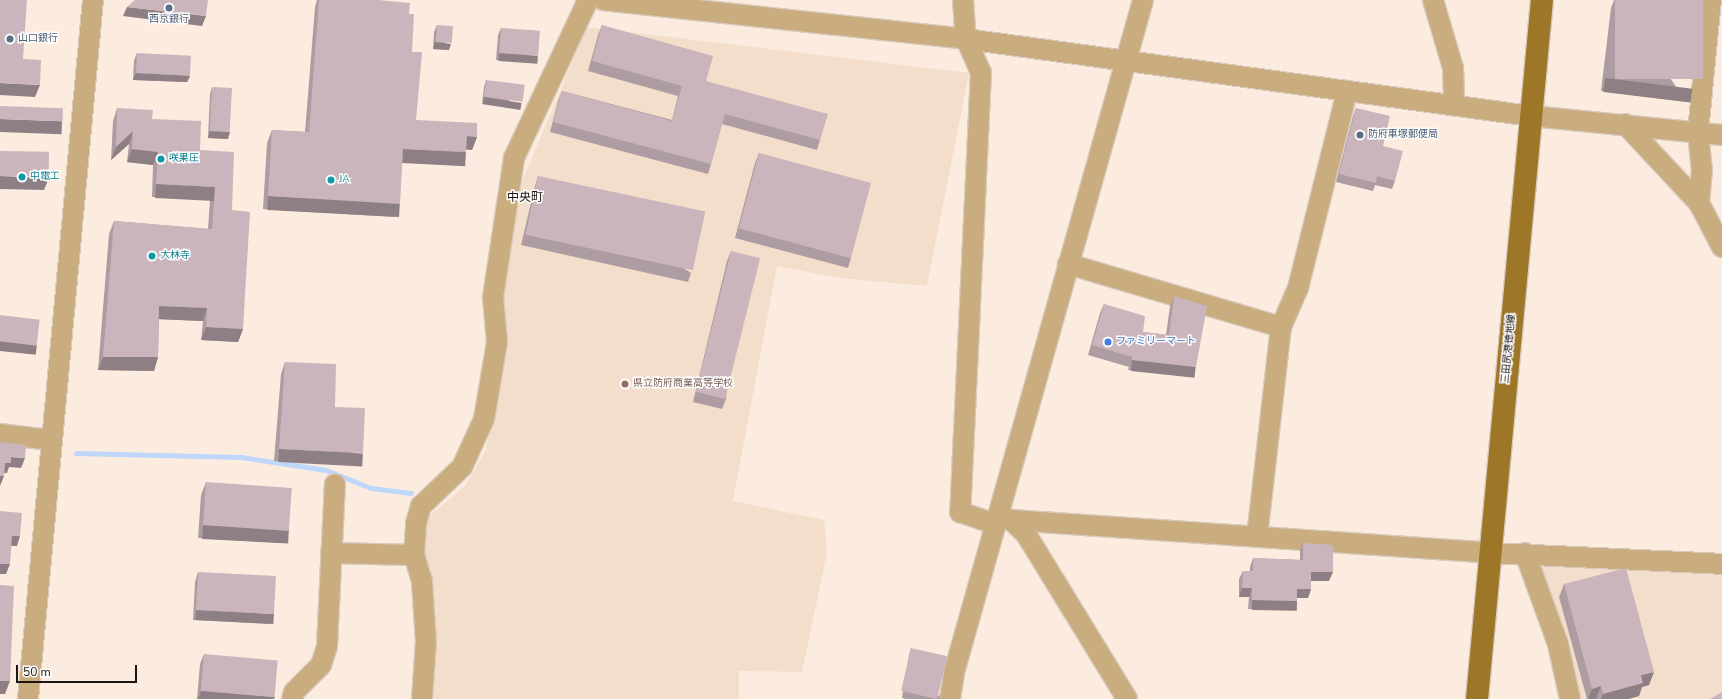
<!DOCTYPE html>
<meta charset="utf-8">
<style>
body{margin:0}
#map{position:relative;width:1722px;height:699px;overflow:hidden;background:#fcecdf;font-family:"Nunito Sans","Noto Sans JP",sans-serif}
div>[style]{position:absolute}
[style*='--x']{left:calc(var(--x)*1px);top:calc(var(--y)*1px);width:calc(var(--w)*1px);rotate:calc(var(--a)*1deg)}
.built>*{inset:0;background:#f3decb}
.stream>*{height:5px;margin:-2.5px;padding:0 2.5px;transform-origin:2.5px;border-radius:2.5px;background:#bfd7fb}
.roads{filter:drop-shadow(1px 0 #d8cabe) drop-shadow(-1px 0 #d8cabe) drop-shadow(0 1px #d8cabe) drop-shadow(0 -1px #d8cabe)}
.minor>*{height:20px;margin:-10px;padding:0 10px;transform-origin:10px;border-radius:10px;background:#c9ad7f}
.major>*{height:22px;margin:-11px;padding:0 11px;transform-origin:11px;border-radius:11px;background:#9e7628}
.wall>*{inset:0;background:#ad9ca1}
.shaded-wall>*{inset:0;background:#8d7f83;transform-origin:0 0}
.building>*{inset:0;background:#c9b5bb;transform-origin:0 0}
.dots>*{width:11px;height:11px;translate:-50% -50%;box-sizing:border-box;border:2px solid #fdfdfd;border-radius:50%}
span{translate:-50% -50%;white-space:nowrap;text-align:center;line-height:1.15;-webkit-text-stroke:3px #fdfdfd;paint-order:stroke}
.service-label{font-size:10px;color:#4e5e75}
.left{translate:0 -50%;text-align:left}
.culture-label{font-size:10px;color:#0d838f}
.shop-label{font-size:10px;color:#366cbe}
.street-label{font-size:10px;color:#1b1511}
.education-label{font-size:10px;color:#785e54}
.quarter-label{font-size:12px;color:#1b1511}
.scale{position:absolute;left:16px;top:665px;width:121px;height:18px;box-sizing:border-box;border:2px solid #1b1511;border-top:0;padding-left:5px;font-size:12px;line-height:14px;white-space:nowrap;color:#1b1511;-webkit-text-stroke:3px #fdfdfd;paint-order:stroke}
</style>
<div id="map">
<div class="built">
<i style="clip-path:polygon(587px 27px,969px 73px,927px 286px,839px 278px,777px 266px,733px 501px,824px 520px,827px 553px,802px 672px,739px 671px,739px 699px,430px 699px,436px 648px,429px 574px,421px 553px,426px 519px,465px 486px,486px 450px,501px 354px,498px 281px,521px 184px)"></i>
<i style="clip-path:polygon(1525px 553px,1722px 564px,1722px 699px,1570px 699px)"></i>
</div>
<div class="stream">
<i style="--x:76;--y:453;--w:165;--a:1.4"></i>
<i style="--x:241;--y:457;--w:86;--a:8.7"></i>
<i style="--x:326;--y:470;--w:48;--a:21.8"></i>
<i style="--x:371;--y:488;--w:40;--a:7.1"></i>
</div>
<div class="roads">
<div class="minor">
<i style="--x:603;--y:0;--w:365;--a:6.1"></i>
<i style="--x:966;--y:39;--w:570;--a:7.76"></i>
<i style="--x:1531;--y:116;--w:192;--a:5.7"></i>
<i style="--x:963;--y:0;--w:39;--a:86"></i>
<i style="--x:966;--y:39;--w:36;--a:66"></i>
<i style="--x:981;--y:72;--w:441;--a:92.7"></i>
<i style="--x:960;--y:512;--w:37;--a:19"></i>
<i style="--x:1433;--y:0;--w:71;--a:73.6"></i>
<i style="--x:1453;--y:68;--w:37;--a:88"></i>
<i style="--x:1625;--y:124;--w:108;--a:46.9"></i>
<i style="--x:1699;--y:203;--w:50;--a:62.4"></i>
<i style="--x:1699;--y:203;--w:32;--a:-85"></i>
<i style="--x:1702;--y:171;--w:39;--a:-96"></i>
<i style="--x:1698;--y:132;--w:133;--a:-84.4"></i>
<i style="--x:1068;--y:264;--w:222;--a:16.5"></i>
<i style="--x:0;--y:434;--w:51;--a:6.7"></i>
<i style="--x:998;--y:516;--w:14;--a:17"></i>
<i style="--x:1011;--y:520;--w:481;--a:3.9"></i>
<i style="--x:1491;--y:553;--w:231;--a:2.7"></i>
<i style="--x:1011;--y:520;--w:21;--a:43"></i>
<i style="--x:1026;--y:534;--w:193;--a:58.5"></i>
<i style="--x:1257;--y:537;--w:211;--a:-83.5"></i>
<i style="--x:1281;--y:327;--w:43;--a:-66.4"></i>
<i style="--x:1298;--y:288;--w:203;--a:-76"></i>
<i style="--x:331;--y:553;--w:83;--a:1.4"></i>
<i style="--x:1525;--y:553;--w:97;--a:70.1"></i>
<i style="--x:1558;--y:644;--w:56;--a:77.7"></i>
<i style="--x:28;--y:699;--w:702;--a:-84.69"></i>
<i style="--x:292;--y:699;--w:7;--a:-74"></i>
<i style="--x:294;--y:692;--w:38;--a:-45"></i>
<i style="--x:321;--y:665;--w:20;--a:-72"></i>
<i style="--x:327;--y:646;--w:162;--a:-87.2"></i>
<i style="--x:422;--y:699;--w:57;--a:-86"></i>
<i style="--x:426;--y:642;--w:61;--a:-93.8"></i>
<i style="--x:422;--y:581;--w:27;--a:-107"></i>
<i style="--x:414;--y:555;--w:32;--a:-86"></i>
<i style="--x:416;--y:523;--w:18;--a:-74"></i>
<i style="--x:421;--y:506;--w:57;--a:-43.6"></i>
<i style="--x:462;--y:467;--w:53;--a:-65.4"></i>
<i style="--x:484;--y:419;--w:78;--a:-80.4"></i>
<i style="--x:497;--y:342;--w:45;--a:-95.1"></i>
<i style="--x:493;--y:297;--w:141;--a:-81.4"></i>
<i style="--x:514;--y:158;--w:174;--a:-64.9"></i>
<i style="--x:950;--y:699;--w:30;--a:-81"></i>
<i style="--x:955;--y:669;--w:695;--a:-74.3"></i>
</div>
<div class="major">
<i style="--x:1477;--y:699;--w:702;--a:-84.69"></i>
</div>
</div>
<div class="wall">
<i style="clip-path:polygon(317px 0,378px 0,409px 14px,412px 52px,416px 120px,477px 137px,472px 150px,466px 149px,462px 165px,402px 162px,395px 217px,263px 209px,267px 143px,272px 130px,305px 132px,315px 7px)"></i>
<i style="clip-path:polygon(1614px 0,1615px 0,1687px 102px,1601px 91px,1611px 8px)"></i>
<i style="clip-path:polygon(437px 25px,449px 50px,433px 49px,434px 32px)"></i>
<i style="clip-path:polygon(602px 25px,706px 81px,820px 140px,817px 150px,722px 124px,711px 164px,708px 174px,550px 132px,558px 101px,562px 91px,672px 120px,678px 96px,588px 71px,598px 35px)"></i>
<i style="clip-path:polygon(501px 28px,535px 63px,496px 60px,498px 35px)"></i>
<i style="clip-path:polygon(137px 53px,190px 76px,187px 82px,133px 80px,134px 60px)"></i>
<i style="clip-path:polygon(486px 80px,520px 110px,482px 104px,484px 87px)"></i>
<i style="clip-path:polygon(212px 87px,228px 139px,208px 138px,210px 94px)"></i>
<i style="clip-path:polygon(117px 108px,152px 119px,200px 150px,232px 210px,243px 329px,238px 342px,201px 340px,203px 321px,159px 319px,158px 357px,154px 371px,98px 370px,109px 234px,114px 221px,208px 229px,210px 200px,152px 197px,153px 165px,127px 162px,129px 144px,111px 160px,113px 121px)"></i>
<i style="clip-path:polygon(1356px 108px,1383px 146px,1395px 181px,1392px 189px,1375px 185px,1373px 191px,1336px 182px,1353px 116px)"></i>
<i style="clip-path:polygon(759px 153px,851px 258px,848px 268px,735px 238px,755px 163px)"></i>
<i style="clip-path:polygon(538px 176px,691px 273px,688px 282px,521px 245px,535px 186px)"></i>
<i style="clip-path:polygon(731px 251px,726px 399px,722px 409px,693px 402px,727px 261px)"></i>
<i style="clip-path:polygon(1174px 296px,1193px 377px,1128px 370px,1129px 367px,1088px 355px,1100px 313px,1104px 304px,1143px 332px,1166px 335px,1170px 306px)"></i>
<i style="clip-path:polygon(285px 362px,335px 407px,358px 465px,274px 461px,281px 374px)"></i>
<i style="clip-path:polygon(206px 482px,289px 530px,284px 543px,198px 538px,201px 495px)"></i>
<i style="clip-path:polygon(1303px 543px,1329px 581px,1311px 581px,1311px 589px,1308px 598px,1297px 598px,1294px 610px,1248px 609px,1249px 597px,1239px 597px,1239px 579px,1243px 571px,1250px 571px,1250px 567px,1253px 558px,1300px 560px,1300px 551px)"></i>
<i style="clip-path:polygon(198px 572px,271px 624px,193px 620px,195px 582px)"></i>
<i style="clip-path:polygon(1564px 584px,1649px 685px,1642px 687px,1639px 696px,1628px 699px,1587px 699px,1559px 597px)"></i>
<i style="clip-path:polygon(911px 648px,940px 698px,940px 699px,906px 699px,902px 698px,909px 655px)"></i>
<i style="clip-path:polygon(204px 654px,274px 699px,197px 699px,200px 664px)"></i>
</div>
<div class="shaded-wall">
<i style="clip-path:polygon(127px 7px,206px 16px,202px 26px,123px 16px)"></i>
<i style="clip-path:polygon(435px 42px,451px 44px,449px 50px,433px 49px)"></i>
<i style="left:499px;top:53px;width:39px;height:8px;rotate:4deg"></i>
<i style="clip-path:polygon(136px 73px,190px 76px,187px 82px,133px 80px)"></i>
<i style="left:1605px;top:78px;width:88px;height:14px;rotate:7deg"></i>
<i style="clip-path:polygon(0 83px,40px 85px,35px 97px,0 95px)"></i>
<i style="left:484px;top:97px;width:38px;height:7px;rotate:9deg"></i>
<i style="left:0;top:119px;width:62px;height:13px;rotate:2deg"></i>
<i style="clip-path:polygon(133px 131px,129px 144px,111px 160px,116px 147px)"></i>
<i style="clip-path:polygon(210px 131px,230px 132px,228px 139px,208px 138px)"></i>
<i style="clip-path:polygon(467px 136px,477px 137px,472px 150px,462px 149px)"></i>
<i style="clip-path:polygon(132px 149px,158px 152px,153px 165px,127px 162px)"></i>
<i style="left:403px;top:149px;width:63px;height:14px;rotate:3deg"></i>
<i style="clip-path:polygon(0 176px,49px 178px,44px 190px,0 189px)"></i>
<i style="left:156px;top:184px;width:59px;height:14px;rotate:3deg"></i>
<i style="left:268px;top:196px;width:132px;height:14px;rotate:3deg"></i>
<i style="clip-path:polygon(159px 306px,207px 308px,203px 321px,154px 319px)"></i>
<i style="clip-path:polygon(206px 327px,243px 329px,238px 342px,201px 340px)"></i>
<i style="left:0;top:341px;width:37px;height:10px;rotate:6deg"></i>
<i style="clip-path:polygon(103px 357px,158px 357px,154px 371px,98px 370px)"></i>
<i style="left:1132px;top:360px;width:64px;height:11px;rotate:6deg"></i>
<i style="left:279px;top:449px;width:84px;height:13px;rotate:3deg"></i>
<i style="clip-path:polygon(11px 457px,25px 458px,21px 468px,9px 467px,7px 473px,2px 473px,5px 463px)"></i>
<i style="clip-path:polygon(0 476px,4px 476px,0 486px)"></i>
<i style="left:203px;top:525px;width:86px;height:14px;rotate:3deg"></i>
<i style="clip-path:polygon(12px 536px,20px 536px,17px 546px,8px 546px)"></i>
<i style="clip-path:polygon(0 564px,10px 564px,6px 574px,0 574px)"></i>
<i style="clip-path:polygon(1311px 572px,1333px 572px,1329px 581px,1308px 581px)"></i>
<i style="clip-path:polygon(1242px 588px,1252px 588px,1249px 597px,1239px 597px)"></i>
<i style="clip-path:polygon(1297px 589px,1311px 589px,1308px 598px,1294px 598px)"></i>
<i style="left:1252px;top:600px;width:45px;height:10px;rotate:1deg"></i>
<i style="left:196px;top:610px;width:78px;height:10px;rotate:3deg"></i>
<i style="clip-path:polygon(1654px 672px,1649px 685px,1642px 687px,1639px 696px,1628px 699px,1601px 699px,1603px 694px,1641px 675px)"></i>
<i style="clip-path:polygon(0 681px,10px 681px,5px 694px,0 694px)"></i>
<i style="clip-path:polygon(1601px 686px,1596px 699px,1588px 699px,1592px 689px)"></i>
<i style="clip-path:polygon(201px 691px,275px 697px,274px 699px,198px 699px)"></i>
</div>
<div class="building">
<i style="clip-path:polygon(0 0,27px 0,23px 59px,41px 60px,40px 85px,0 83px)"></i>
<i style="clip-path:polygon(135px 0,208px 0,206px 16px,127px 7px)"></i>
<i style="clip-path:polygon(319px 0,378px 0,410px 3px,409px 14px,414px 14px,412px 52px,422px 52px,416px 120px,477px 123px,477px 137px,467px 136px,466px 152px,403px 149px,400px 204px,268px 196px,272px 130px,309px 132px)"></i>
<i style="left:1615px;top:0;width:88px;height:79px"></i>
<i style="left:437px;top:25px;width:16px;height:17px;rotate:4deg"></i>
<i style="clip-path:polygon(602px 25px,713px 56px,706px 81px,828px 114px,820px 140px,725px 114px,711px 164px,553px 122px,562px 91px,672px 121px,682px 86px,592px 61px)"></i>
<i style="left:501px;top:28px;width:39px;height:25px;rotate:4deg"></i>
<i style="left:137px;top:53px;width:54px;height:20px;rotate:3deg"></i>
<i style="left:486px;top:80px;width:39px;height:17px;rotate:7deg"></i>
<i style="left:212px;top:87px;width:20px;height:44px;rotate:3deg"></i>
<i style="left:0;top:106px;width:63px;height:13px;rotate:2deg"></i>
<i style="clip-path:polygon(117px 108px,153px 110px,152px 119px,201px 121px,200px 150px,234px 152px,232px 210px,250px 212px,243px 329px,206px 327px,207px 308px,159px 306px,158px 357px,103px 357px,114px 221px,212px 229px,215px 187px,156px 184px,158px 152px,132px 149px,133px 131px,116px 147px)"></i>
<i style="clip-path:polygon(1356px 108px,1390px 116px,1383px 146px,1403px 151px,1395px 181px,1377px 176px,1376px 183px,1339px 174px)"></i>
<i style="left:0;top:151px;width:49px;height:25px;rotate:1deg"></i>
<i style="left:759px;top:153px;width:116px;height:78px;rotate:15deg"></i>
<i style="left:538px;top:176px;width:171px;height:60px;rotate:12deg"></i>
<i style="left:731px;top:251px;width:30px;height:145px;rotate:14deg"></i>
<i style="clip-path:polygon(1174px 296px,1207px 306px,1196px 367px,1132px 360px,1132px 357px,1092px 345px,1104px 304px,1145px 316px,1143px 332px,1169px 335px)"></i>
<i style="left:0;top:315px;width:40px;height:26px;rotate:7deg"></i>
<i style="clip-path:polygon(285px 362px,336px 364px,335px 407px,365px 408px,363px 453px,279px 449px)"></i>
<i style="clip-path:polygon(0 442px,26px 445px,25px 458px,11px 457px,11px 463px,5px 463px,4px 476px,0 476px)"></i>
<i style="left:206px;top:482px;width:86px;height:43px;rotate:4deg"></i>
<i style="clip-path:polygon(0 511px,22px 513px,20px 536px,12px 536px,10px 564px,0 564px)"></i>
<i style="clip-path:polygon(1303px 543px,1333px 545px,1333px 572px,1311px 572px,1311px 589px,1297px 589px,1297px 601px,1252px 600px,1252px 588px,1242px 588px,1243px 571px,1253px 571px,1253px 558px,1303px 560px)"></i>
<i style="clip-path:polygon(1626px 568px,1654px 672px,1641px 675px,1643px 683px,1603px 694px,1601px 686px,1592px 689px,1564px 584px)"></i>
<i style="left:198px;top:572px;width:78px;height:38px;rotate:3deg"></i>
<i style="clip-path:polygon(0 585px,14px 586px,10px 681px,0 681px)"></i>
<i style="left:911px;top:648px;width:37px;height:44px;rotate:13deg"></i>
<i style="left:204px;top:654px;width:74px;height:37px;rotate:5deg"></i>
<i style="clip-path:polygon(1722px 692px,1722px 699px,1710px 699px)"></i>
</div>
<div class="dots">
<i style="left:169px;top:8px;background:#5c6f8a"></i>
<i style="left:10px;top:39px;background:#5c6f8a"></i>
<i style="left:1360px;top:135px;background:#5c6f8a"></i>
<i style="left:161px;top:159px;background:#0f9aa8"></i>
<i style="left:22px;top:177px;background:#0f9aa8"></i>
<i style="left:331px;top:180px;background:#0f9aa8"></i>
<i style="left:152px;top:256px;background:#0f9aa8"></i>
<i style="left:1108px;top:342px;background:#3f7fe0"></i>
<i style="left:625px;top:384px;background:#8d6e63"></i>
</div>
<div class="service-label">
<span style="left:169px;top:20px">西京銀行</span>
<span class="left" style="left:18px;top:39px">山口銀行</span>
<span class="left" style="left:1368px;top:135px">防府車塚郵便局</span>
</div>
<div class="culture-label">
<span class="left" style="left:169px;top:159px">咲果圧</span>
<span class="left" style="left:30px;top:177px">中電工</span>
<span class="left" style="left:339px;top:180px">JA</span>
<span class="left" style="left:160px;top:256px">大林寺</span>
</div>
<div class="shop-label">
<span class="left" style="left:1116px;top:342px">ファミリーマート</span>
</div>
<div class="street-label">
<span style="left:1509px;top:349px;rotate:-85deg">三田尻港徳地線</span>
</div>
<div class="education-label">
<span class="left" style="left:633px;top:384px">県立防府商業高等学校</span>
</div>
<div class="quarter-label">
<span style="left:525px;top:198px">中央町</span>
</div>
<div class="scale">50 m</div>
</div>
